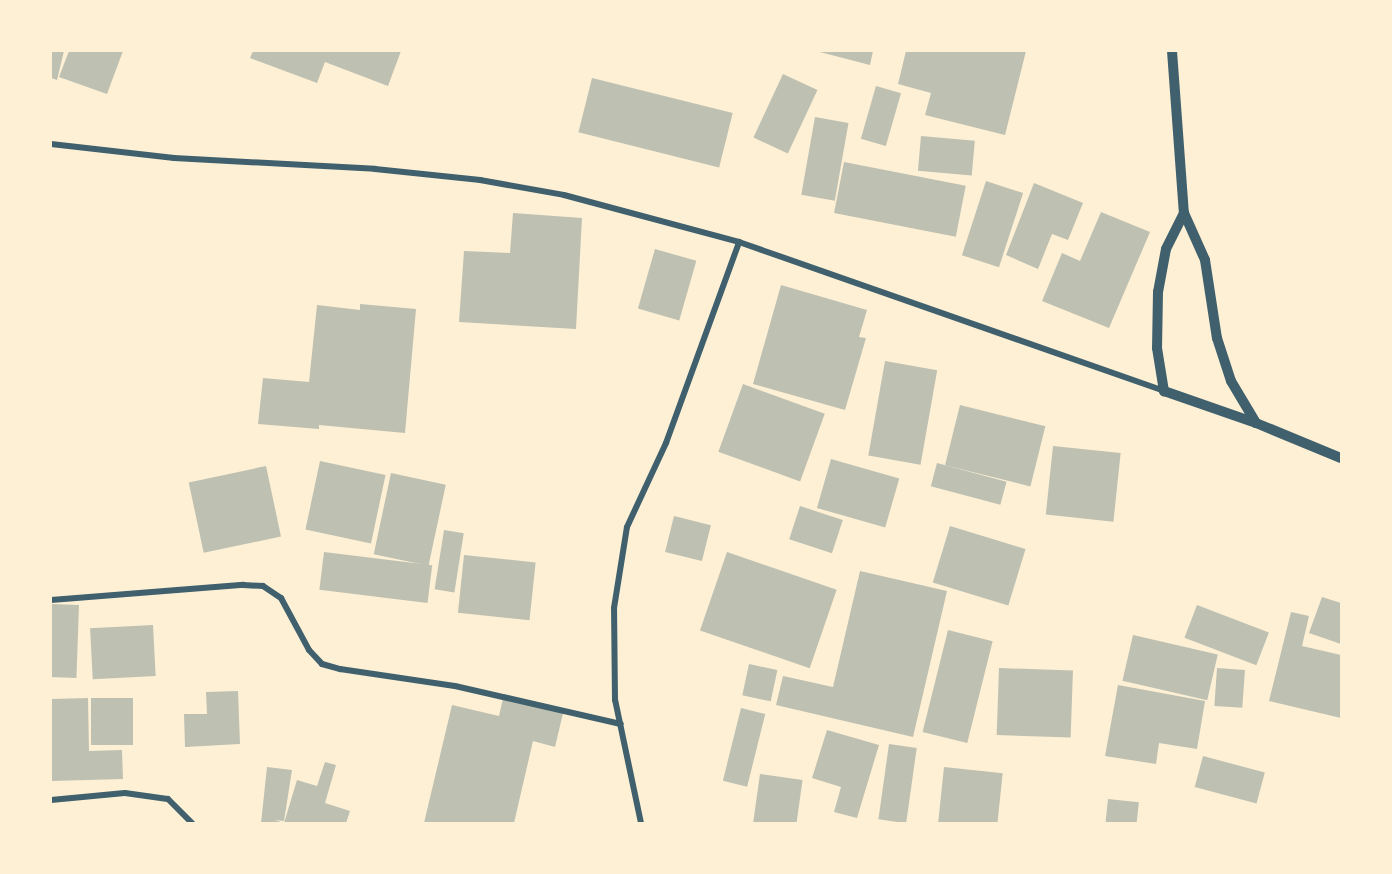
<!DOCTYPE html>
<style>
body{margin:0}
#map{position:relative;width:1392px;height:874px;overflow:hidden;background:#fdf0d5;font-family:"Noto Sans",sans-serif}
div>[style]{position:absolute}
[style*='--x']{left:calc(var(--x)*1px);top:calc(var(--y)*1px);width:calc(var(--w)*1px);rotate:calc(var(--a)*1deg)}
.building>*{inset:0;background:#bec0b2;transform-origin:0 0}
.minor>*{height:6px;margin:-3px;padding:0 3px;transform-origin:3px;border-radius:3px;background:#3f606c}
.tertiary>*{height:10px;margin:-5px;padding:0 5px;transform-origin:5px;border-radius:5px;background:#3f606c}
span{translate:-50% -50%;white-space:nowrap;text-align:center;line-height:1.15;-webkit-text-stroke:4.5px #fdf0d5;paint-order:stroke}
.frame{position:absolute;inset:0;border:52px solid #fdf0d5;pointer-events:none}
</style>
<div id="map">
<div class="building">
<i style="clip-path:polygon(51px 51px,64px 51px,57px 80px,51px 78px)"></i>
<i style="clip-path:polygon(69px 51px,123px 51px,107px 94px,59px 77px)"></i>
<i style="clip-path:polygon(253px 51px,401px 51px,388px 86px,325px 62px,317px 83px,250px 58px)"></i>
<i style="clip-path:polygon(816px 51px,873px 51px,870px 65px)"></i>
<i style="clip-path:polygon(906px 51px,1026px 51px,1005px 135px,925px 115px,931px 93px,898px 84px)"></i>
<i style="left:783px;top:74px;width:38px;height:70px;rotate:25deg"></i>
<i style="left:592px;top:78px;width:145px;height:56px;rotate:14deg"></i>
<i style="left:876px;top:86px;width:26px;height:55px;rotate:16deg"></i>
<i style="left:815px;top:117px;width:34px;height:79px;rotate:10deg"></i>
<i style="left:921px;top:136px;width:54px;height:35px;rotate:5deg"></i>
<i style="left:844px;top:162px;width:124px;height:52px;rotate:11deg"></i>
<i style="left:986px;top:181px;width:39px;height:78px;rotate:18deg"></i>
<i style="clip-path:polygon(1034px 183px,1083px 203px,1068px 240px,1052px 234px,1038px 269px,1006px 255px)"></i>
<i style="clip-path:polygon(1101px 212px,1150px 232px,1109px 328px,1042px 301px,1062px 253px,1080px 261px)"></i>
<i style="clip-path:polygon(513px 213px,582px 218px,576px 329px,459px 322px,464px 251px,510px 253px)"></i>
<i style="left:655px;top:249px;width:43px;height:62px;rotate:16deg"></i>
<i style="clip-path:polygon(781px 285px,867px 310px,859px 337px,866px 338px,845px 410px,753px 384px)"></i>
<i style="clip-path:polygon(360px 304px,416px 309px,405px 433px,319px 425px,319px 429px,258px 424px,263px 378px,309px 382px,317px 305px,360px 310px)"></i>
<i style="left:885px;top:361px;width:53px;height:96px;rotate:10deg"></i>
<i style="left:743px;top:384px;width:87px;height:72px;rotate:20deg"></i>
<i style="left:960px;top:405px;width:88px;height:62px;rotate:14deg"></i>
<i style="left:1053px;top:446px;width:68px;height:69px;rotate:6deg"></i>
<i style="left:831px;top:459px;width:71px;height:51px;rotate:16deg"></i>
<i style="left:320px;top:461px;width:67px;height:70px;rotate:12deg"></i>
<i style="left:937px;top:463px;width:72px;height:24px;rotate:15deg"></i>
<i style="left:266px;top:466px;width:72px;height:79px;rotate:78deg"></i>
<i style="left:391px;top:473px;width:56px;height:83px;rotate:12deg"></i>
<i style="left:800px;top:506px;width:45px;height:35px;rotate:18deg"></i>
<i style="left:674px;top:516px;width:38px;height:37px;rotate:14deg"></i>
<i style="left:950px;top:526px;width:79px;height:59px;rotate:17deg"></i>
<i style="left:444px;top:530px;width:20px;height:60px;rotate:9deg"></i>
<i style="left:324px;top:552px;width:109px;height:38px;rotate:7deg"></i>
<i style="left:727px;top:552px;width:116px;height:83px;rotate:19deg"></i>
<i style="left:464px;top:555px;width:72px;height:58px;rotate:6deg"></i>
<i style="clip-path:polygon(860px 571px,947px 591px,913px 737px,776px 705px,783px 676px,833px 687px)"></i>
<i style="clip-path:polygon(1322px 597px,1341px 603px,1341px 644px,1309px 633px)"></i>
<i style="left:51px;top:604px;width:28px;height:73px;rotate:2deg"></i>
<i style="left:1197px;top:605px;width:77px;height:35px;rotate:21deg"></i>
<i style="clip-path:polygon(1291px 612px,1309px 616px,1302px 646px,1341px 655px,1341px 718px,1269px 701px)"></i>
<i style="left:153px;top:625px;width:51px;height:63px;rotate:87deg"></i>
<i style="left:948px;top:630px;width:46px;height:105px;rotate:14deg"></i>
<i style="left:1133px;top:635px;width:87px;height:47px;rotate:13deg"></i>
<i style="left:749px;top:664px;width:29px;height:32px;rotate:12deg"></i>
<i style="left:999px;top:668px;width:74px;height:67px;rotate:2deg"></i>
<i style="left:1217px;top:668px;width:28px;height:38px;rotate:4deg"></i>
<i style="clip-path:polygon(1118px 685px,1205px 701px,1197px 749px,1159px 743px,1156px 764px,1105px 756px)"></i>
<i style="clip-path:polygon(238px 691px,240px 744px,185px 747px,184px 714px,207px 714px,206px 692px)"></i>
<i style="clip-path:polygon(504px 694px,564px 709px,555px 747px,533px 741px,514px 823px,424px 823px,452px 705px,499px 716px)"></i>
<i style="clip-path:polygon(88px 698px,89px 751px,122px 750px,123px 779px,51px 781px,51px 699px)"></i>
<i style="left:91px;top:698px;width:42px;height:47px"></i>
<i style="left:741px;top:708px;width:25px;height:75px;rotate:14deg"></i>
<i style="clip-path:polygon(827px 730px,879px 745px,857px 818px,834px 812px,841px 787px,812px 778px)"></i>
<i style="left:889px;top:744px;width:28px;height:76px;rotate:8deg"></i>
<i style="left:1203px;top:756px;width:64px;height:32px;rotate:15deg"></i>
<i style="clip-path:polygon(325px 762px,336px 765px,325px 803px,350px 811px,346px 823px,284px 823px,297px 780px,317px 786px)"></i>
<i style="clip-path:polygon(267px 767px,292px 770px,284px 821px,275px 820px,284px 823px,261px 823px)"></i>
<i style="left:944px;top:767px;width:59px;height:56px;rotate:6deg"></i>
<i style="left:760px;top:774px;width:43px;height:49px;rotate:8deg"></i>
<i style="left:1108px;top:799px;width:31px;height:24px;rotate:6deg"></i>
</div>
<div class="minor">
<i style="--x:51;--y:144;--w:124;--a:6.5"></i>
<i style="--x:174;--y:158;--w:201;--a:3.1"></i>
<i style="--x:375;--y:169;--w:106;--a:6"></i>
<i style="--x:480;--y:180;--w:85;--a:10.1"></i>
<i style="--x:564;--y:195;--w:181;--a:15"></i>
<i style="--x:739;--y:242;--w:450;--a:19.3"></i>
<i style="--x:51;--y:600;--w:193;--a:-4.5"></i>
<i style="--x:243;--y:585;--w:20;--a:3"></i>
<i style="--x:263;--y:586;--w:22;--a:34"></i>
<i style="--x:281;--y:598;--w:59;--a:61.7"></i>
<i style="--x:309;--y:650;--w:19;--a:47"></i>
<i style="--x:322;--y:664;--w:19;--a:16"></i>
<i style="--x:340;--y:669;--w:116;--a:8.4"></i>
<i style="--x:455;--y:686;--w:170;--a:12.9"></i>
<i style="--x:51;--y:800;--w:74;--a:-5.4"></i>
<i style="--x:125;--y:793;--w:43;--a:7.9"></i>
<i style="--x:168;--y:799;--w:34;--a:45"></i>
<i style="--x:641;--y:823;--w:126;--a:-101.9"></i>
<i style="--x:615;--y:700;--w:92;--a:-90.6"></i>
<i style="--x:614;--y:608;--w:82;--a:-80.9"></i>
<i style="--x:627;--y:527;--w:93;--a:-65.1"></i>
<i style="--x:666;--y:443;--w:214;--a:-70"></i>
</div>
<div class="tertiary">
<i style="--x:1172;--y:51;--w:162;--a:85.8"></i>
<i style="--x:1184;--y:213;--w:51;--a:65.9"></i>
<i style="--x:1205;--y:260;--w:79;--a:81.3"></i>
<i style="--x:1217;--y:338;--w:45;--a:72"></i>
<i style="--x:1231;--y:381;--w:49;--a:59.2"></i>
<i style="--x:1184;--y:213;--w:40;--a:116.6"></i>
<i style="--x:1166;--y:249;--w:44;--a:100.5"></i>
<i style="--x:1158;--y:292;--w:56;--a:91"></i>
<i style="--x:1157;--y:348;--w:44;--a:80.8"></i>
<i style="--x:1164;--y:391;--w:97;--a:19.2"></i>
<i style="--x:1256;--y:423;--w:92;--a:22.4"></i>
</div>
<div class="frame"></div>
</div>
